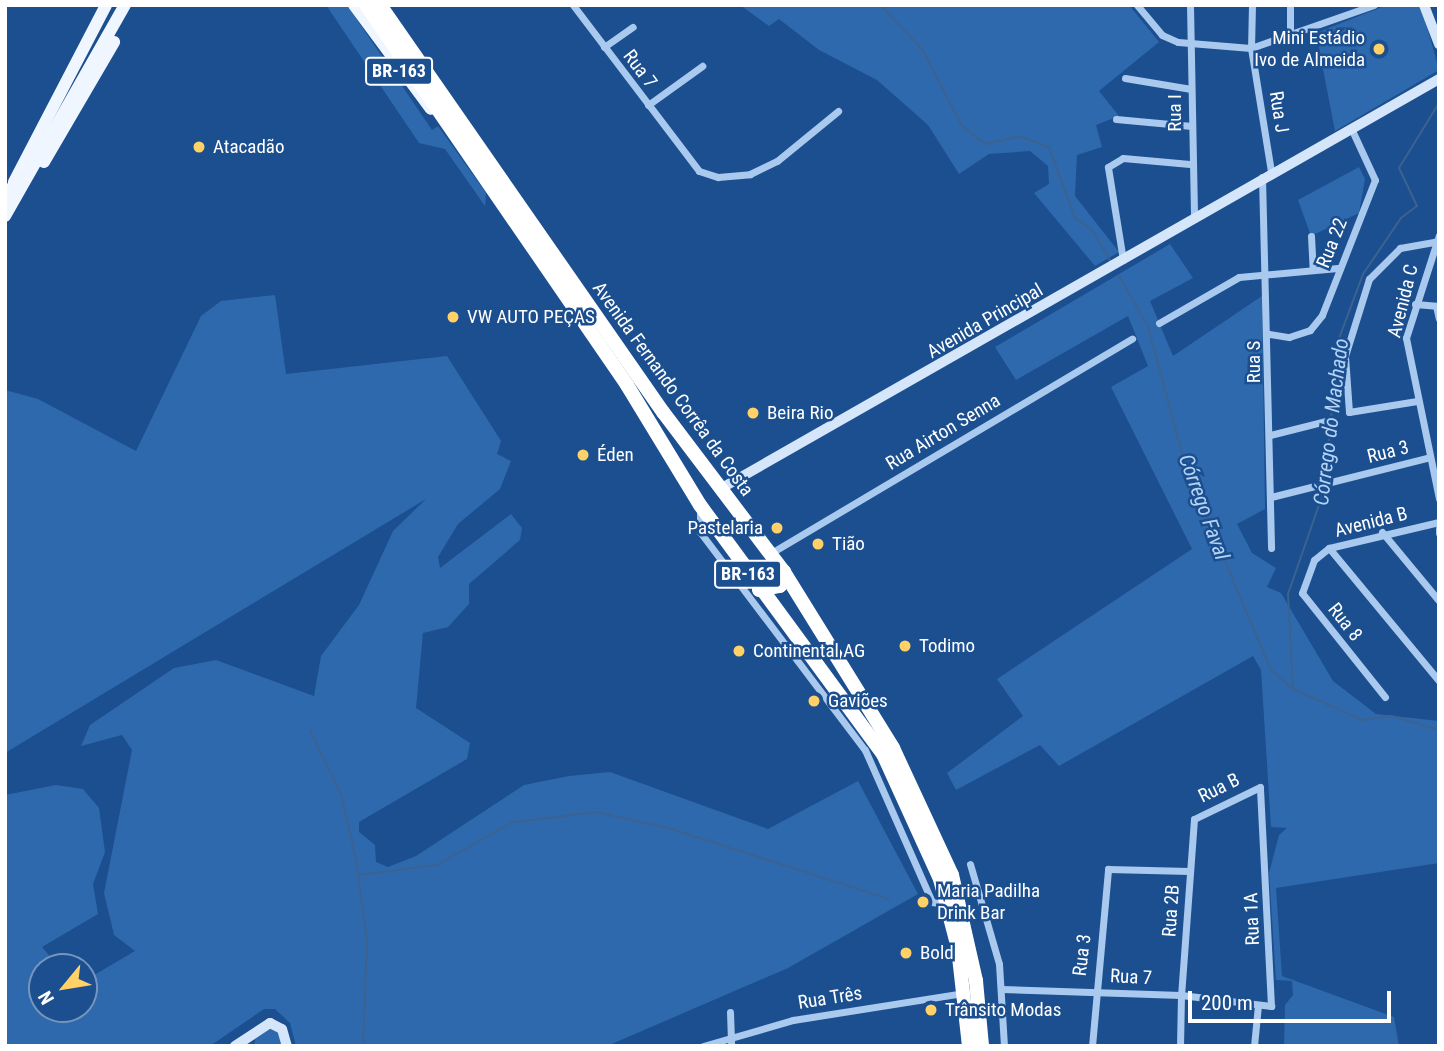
<!DOCTYPE html>
<meta charset="utf-8">
<style>
body{margin:0}
#map{position:relative;width:1444px;height:1051px;overflow:hidden;background:#1b4f8f;font-family:"Roboto Condensed",sans-serif}
div>[style]{position:absolute}
[style*='--x']{left:calc(var(--x)*1px);top:calc(var(--y)*1px);width:calc(var(--w)*1px);rotate:calc(var(--a)*1deg)}
.green>*{inset:0;background:#2e69ad}
.stream>*{height:2px;margin:-1px;padding:0 1px;transform-origin:1px;border-radius:1px;background:#3c6290}
.street>*{height:7px;margin:-3.5px;padding:0 3.5px;transform-origin:3.5px;border-radius:3.5px;background:#a9c9ee}
.secondary>*{height:10px;margin:-5px;padding:0 5px;transform-origin:5px;border-radius:5px;background:#d6e6fa}
.primary>*{height:12px;margin:-6px;padding:0 6px;transform-origin:6px;border-radius:6px;background:#f0f6ff}
.highway>*{height:14px;margin:-7px;padding:0 7px;transform-origin:7px;border-radius:7px;background:#fff}
.dots>*{width:19px;height:19px;translate:-50% -50%;box-sizing:border-box;border:4px solid #1b4f8f;border-radius:50%}
span{translate:-50% -50%;white-space:nowrap;text-align:center;line-height:1.15;-webkit-text-stroke:5px #1b4f8f;paint-order:stroke}
.shield-label span{padding:2px 5px;background:#1b4f8f;border:2px solid;border-radius:5px;-webkit-text-stroke-width:0}
.shield-label{font-size:18px;color:#fff;font-weight:700}
.poi-label{font-size:19px;color:#fff}
.right{translate:-100% -50%;text-align:right}
.left{translate:0 -50%;text-align:left}
.street-label{font-size:19px;color:#fff}
.water-label{font-size:21px;color:#b5d3f5;font-style:italic}
.frame{position:absolute;inset:0;border:7px solid #fff;pointer-events:none}
.north{position:absolute;left:28px;top:953px;width:70px;height:70px;box-sizing:border-box;background:#1b4f8f;border:2px solid #7695bc;border-radius:50%;rotate:240deg;font-size:19px;font-weight:700;line-height:28px;text-align:center;color:#fff}
.north::after{content:'';display:block;margin:auto;width:24px;height:32px;background:#ffd166;clip-path:polygon(50% 0,100% 100%,50% 72%,0 100%)}
.scale{position:absolute;left:1188px;top:991px;width:203px;height:32px;box-sizing:border-box;border:4px solid #fff;border-top:0;padding-left:9px;font-size:21px;line-height:24px;white-space:nowrap;color:#fff;-webkit-text-stroke:5px #1b4f8f;paint-order:stroke}
</style>
<div id="map">
<div class="green">
<i style="clip-path:polygon(326px 5px,347px 5px,432px 130px,438px 126px,486px 193px,485px 206px,445px 149px,419px 143px)"></i>
<i style="clip-path:polygon(740px 5px,1129px 5px,1159px 42px,1099px 91px,1119px 116px,1096px 125px,1102px 147px,1077px 155px,1075px 196px,1119px 252px,1095px 266px,1034px 193px,1049px 184px,1048px 166px,1030px 151px,989px 154px,959px 174px,928px 125px,877px 80px,819px 50px,779px 19px,769px 26px)"></i>
<i style="clip-path:polygon(1387px 5px,1421px 5px,1439px 70px,1335px 131px,1316px 33px)"></i>
<i style="clip-path:polygon(1359px 167px,1365px 179px,1359px 213px,1311px 236px,1298px 200px)"></i>
<i style="clip-path:polygon(1170px 244px,1193px 278px,1150px 301px,1173px 356px,1262px 296px,1265px 509px,1237px 524px,1252px 553px,1276px 568px,1267px 587px,1281px 593px,1333px 681px,1376px 714px,1439px 721px,1439px 863px,1276px 888px,1282px 976px,1394px 1017px,1399px 1046px,1284px 1046px,1285px 1005px,1293px 995px,1292px 981px,1276px 980px,1269px 873px,1279px 835px,1287px 828px,1271px 827px,1261px 670px,1253px 656px,1059px 766px,1040px 745px,956px 790px,947px 773px,1023px 716px,997px 679px,1192px 549px,1111px 387px,1148px 366px,1128px 316px,1016px 380px,995px 347px)"></i>
<i style="clip-path:polygon(275px 295px,286px 374px,447px 356px,501px 441px,497px 454px,511px 461px,500px 489px,458px 524px,438px 557px,440px 568px,511px 514px,522px 528px,520px 540px,469px 584px,469px 604px,448px 627px,423px 633px,416px 708px,470px 743px,467px 759px,359px 822px,359px 832px,375px 845px,376px 862px,388px 867px,416px 856px,524px 785px,569px 776px,610px 772px,768px 829px,858px 781px,918px 894px,788px 968px,607px 1046px,296px 1046px,290px 1023px,275px 1009px,264px 1009px,210px 1046px,5px 1046px,5px 795px,56px 785px,83px 789px,99px 808px,105px 852px,93px 884px,98px 914px,42px 947px,59px 967px,42px 967px,42px 1009px,84px 1009px,84px 981px,135px 951px,114px 935px,104px 893px,132px 750px,122px 735px,81px 746px,90px 725px,174px 668px,216px 660px,314px 696px,321px 656px,359px 605px,393px 531px,426px 499px,5px 753px,5px 390px,38px 399px,136px 451px,201px 316px,221px 301px)"></i>
<i style="clip-path:polygon(277px 1028px,282px 1046px,254px 1046px,257px 1029px)"></i>
</div>
<div class="stream">
<i style="--x:880;--y:5;--w:61;--a:46.3"></i>
<i style="--x:922;--y:49;--w:87;--a:62.5"></i>
<i style="--x:962;--y:126;--w:29;--a:38"></i>
<i style="--x:985;--y:144;--w:35;--a:-13"></i>
<i style="--x:1019;--y:136;--w:32;--a:20"></i>
<i style="--x:1049;--y:147;--w:76;--a:69.9"></i>
<i style="--x:1075;--y:218;--w:22;--a:36"></i>
<i style="--x:1093;--y:231;--w:34;--a:60"></i>
<i style="--x:1119;--y:276;--w:59;--a:60.4"></i>
<i style="--x:1148;--y:327;--w:146;--a:74.9"></i>
<i style="--x:1186;--y:468;--w:219;--a:67.2"></i>
<i style="--x:1271;--y:670;--w:29;--a:41"></i>
<i style="--x:1293;--y:689;--w:76;--a:24.2"></i>
<i style="--x:1362;--y:720;--w:30;--a:-8"></i>
<i style="--x:1392;--y:716;--w:49;--a:16.6"></i>
<i style="--x:1325;--y:482;--w:142;--a:-84.7"></i>
<i style="--x:1338;--y:341;--w:72;--a:-69.5"></i>
<i style="--x:1363;--y:274;--w:68;--a:-55.8"></i>
<i style="--x:1401;--y:218;--w:20;--a:-37"></i>
<i style="--x:1417;--y:206;--w:42;--a:-115.3"></i>
<i style="--x:1399;--y:168;--w:76;--a:-58.4"></i>
<i style="--x:1293;--y:689;--w:95;--a:-93"></i>
<i style="--x:1288;--y:594;--w:112;--a:-70.8"></i>
<i style="--x:310;--y:731;--w:70;--a:63.8"></i>
<i style="--x:341;--y:794;--w:68;--a:77.2"></i>
<i style="--x:356;--y:860;--w:82;--a:82.3"></i>
<i style="--x:367;--y:941;--w:105;--a:92.2"></i>
<i style="--x:358;--y:875;--w:80;--a:-7.2"></i>
<i style="--x:437;--y:865;--w:87;--a:-29.5"></i>
<i style="--x:513;--y:822;--w:84;--a:-6.9"></i>
<i style="--x:596;--y:812;--w:78;--a:12.6"></i>
<i style="--x:672;--y:829;--w:228;--a:17.9"></i>
</div>
<div class="street">
<i style="--x:573;--y:5;--w:208;--a:52.8"></i>
<i style="--x:699;--y:171;--w:20;--a:18"></i>
<i style="--x:718;--y:177;--w:32;--a:-5"></i>
<i style="--x:750;--y:174;--w:30;--a:-26"></i>
<i style="--x:777;--y:161;--w:79;--a:-39.3"></i>
<i style="--x:1137;--y:5;--w:39;--a:50"></i>
<i style="--x:1162;--y:35;--w:17;--a:24"></i>
<i style="--x:1178;--y:42;--w:73;--a:4.7"></i>
<i style="--x:1251;--y:48;--w:130;--a:-19.3"></i>
<i style="--x:1190;--y:5;--w:214;--a:88.9"></i>
<i style="--x:1252;--y:5;--w:43;--a:91.3"></i>
<i style="--x:1251;--y:48;--w:126;--a:80.8"></i>
<i style="--x:1290;--y:5;--w:28;--a:90"></i>
<i style="--x:604;--y:47;--w:35;--a:-35"></i>
<i style="--x:1125;--y:78;--w:67;--a:9.5"></i>
<i style="--x:648;--y:105;--w:67;--a:-35.8"></i>
<i style="--x:1116;--y:119;--w:76;--a:5.3"></i>
<i style="--x:1262;--y:177;--w:371;--a:88.6"></i>
<i style="--x:1439;--y:235;--w:108;--a:107.8"></i>
<i style="--x:1406;--y:338;--w:164;--a:78.4"></i>
<i style="--x:1311;--y:236;--w:33;--a:87"></i>
<i style="--x:1123;--y:260;--w:94;--a:-99.2"></i>
<i style="--x:1108;--y:167;--w:17;--a:-31"></i>
<i style="--x:1123;--y:158;--w:67;--a:5.1"></i>
<i style="--x:1415;--y:304;--w:24;--a:5"></i>
<i style="--x:1436;--y:306;--w:13;--a:77"></i>
<i style="--x:1159;--y:323;--w:92;--a:-29.9"></i>
<i style="--x:1239;--y:277;--w:99;--a:-5.2"></i>
<i style="--x:1269;--y:334;--w:20;--a:9"></i>
<i style="--x:1289;--y:337;--w:22;--a:-18"></i>
<i style="--x:1310;--y:330;--w:19;--a:-51"></i>
<i style="--x:1322;--y:315;--w:145;--a:-68.6"></i>
<i style="--x:1375;--y:180;--w:57;--a:-114.8"></i>
<i style="--x:1417;--y:401;--w:69;--a:170.8"></i>
<i style="--x:1349;--y:412;--w:56;--a:-94.1"></i>
<i style="--x:1345;--y:356;--w:81;--a:-72.7"></i>
<i style="--x:1369;--y:279;--w:44;--a:-45"></i>
<i style="--x:1400;--y:248;--w:40;--a:-10"></i>
<i style="--x:1270;--y:435;--w:58;--a:-14"></i>
<i style="--x:1271;--y:497;--w:164;--a:-14.1"></i>
<i style="--x:700;--y:505;--w:27;--a:90"></i>
<i style="--x:700;--y:532;--w:273;--a:52.9"></i>
<i style="--x:865;--y:750;--w:166;--a:66.2"></i>
<i style="--x:932;--y:902;--w:14;--a:8"></i>
<i style="--x:1439;--y:528;--w:5;--a:90"></i>
<i style="--x:1382;--y:532;--w:89;--a:50.4"></i>
<i style="--x:1329;--y:548;--w:173;--a:50.4"></i>
<i style="--x:771;--y:553;--w:420;--a:-30.7"></i>
<i style="--x:1385;--y:697;--w:133;--a:-128.6"></i>
<i style="--x:1302;--y:593;--w:35;--a:-70"></i>
<i style="--x:1314;--y:560;--w:19;--a:-39"></i>
<i style="--x:1329;--y:548;--w:113;--a:-13.3"></i>
<i style="--x:970;--y:864;--w:104;--a:73.8"></i>
<i style="--x:999;--y:964;--w:82;--a:86.5"></i>
<i style="--x:1002;--y:989;--w:179;--a:1.9"></i>
<i style="--x:1181;--y:995;--w:91;--a:7"></i>
<i style="--x:1271;--y:1006;--w:219;--a:-92.9"></i>
<i style="--x:1260;--y:787;--w:73;--a:154.1"></i>
<i style="--x:1194;--y:819;--w:176;--a:94.2"></i>
<i style="--x:1181;--y:995;--w:51;--a:91.1"></i>
<i style="--x:730;--y:1012;--w:34;--a:88"></i>
<i style="--x:703;--y:1046;--w:94;--a:-16.1"></i>
<i style="--x:793;--y:1020;--w:172;--a:-9"></i>
<i style="--x:1092;--y:1046;--w:178;--a:-84.8"></i>
<i style="--x:1108;--y:869;--w:81;--a:1.4"></i>
<i style="--x:1254;--y:1046;--w:41;--a:-84.4"></i>
</div>
<div class="secondary">
<i style="--x:1424;--y:5;--w:42;--a:69"></i>
<i style="--x:720;--y:489;--w:828;--a:-29.69"></i>
<i style="--x:235;--y:1046;--w:42;--a:-33.3"></i>
<i style="--x:270;--y:1023;--w:13;--a:27"></i>
<i style="--x:282;--y:1029;--w:18;--a:74"></i>
</div>
<div class="primary">
<i style="--x:354;--y:5;--w:129;--a:53.5"></i>
<i style="--x:44;--y:162;--w:139;--a:-59.7"></i>
<i style="--x:14;--y:182;--w:199;--a:-62.5"></i>
<i style="--x:5;--y:199;--w:27;--a:-59"></i>
<i style="--x:5;--y:216;--w:243;--a:-60.4"></i>
</div>
<div class="highway">
<i style="--x:366;--y:5;--w:461;--a:55.5"></i>
<i style="--x:627;--y:385;--w:140;--a:58.7"></i>
<i style="--x:700;--y:505;--w:309;--a:53.7"></i>
<i style="--x:883;--y:754;--w:137;--a:65.5"></i>
<i style="--x:940;--y:879;--w:71;--a:75.4"></i>
<i style="--x:958;--y:948;--w:99;--a:83.6"></i>
<i style="--x:380;--y:5;--w:496;--a:55.2"></i>
<i style="--x:663;--y:412;--w:201;--a:52.9"></i>
<i style="--x:784;--y:572;--w:207;--a:58.2"></i>
<i style="--x:893;--y:748;--w:140;--a:65.1"></i>
<i style="--x:952;--y:875;--w:109;--a:77.2"></i>
<i style="--x:976;--y:981;--w:65;--a:84.7"></i>
<i style="--x:759;--y:590;--w:21;--a:-11"></i>
<i style="--x:780;--y:586;--w:15;--a:-74"></i>
</div>
<div class="dots">
<i style="left:1379px;top:49px;background:#ffd166"></i>
<i style="left:199px;top:147px;background:#ffd166"></i>
<i style="left:453px;top:317px;background:#ffd166"></i>
<i style="left:753px;top:413px;background:#ffd166"></i>
<i style="left:583px;top:455px;background:#ffd166"></i>
<i style="left:777px;top:528px;background:#ffd166"></i>
<i style="left:818px;top:544px;background:#ffd166"></i>
<i style="left:905px;top:646px;background:#ffd166"></i>
<i style="left:739px;top:651px;background:#ffd166"></i>
<i style="left:814px;top:701px;background:#ffd166"></i>
<i style="left:923px;top:902px;background:#ffd166"></i>
<i style="left:906px;top:953px;background:#ffd166"></i>
<i style="left:931px;top:1010px;background:#ffd166"></i>
</div>
<div class="shield-label">
<span style="left:399px;top:71px">BR-163</span>
<span style="left:748px;top:574px">BR-163</span>
</div>
<div class="poi-label">
<span class="right" style="left:1365px;top:49px">Mini Estádio<br>Ivo de Almeida</span>
<span class="left" style="left:213px;top:147px">Atacadão</span>
<span class="left" style="left:467px;top:317px">VW AUTO PEÇAS</span>
<span class="left" style="left:767px;top:413px">Beira Rio</span>
<span class="left" style="left:597px;top:455px">Éden</span>
<span class="right" style="left:763px;top:528px">Pastelaria</span>
<span class="left" style="left:832px;top:544px">Tião</span>
<span class="left" style="left:919px;top:646px">Todimo</span>
<span class="left" style="left:753px;top:651px">Continental AG</span>
<span class="left" style="left:828px;top:701px">Gaviões</span>
<span class="left" style="left:937px;top:902px">Maria Padilha<br>Drink Bar</span>
<span class="left" style="left:920px;top:953px">Bold</span>
<span class="left" style="left:945px;top:1010px">Trânsito Modas</span>
</div>
<div class="street-label">
<span style="left:640px;top:69px;rotate:53deg">Rua 7</span>
<span style="left:1279px;top:112px;rotate:81deg">Rua J</span>
<span style="left:1175px;top:113px;rotate:-90deg">Rua I</span>
<span style="left:1332px;top:243px;rotate:-68deg">Rua 22</span>
<span style="left:1403px;top:301px;rotate:-76deg">Avenida C</span>
<span style="left:985px;top:321px;rotate:-30deg">Avenida Principal</span>
<span style="left:1254px;top:362px;rotate:-90deg">Rua S</span>
<span style="left:673px;top:389px;rotate:54deg">Avenida Fernando Corrêa da Costa</span>
<span style="left:943px;top:432px;rotate:-31deg">Rua Airton Senna</span>
<span style="left:1388px;top:452px;rotate:-14deg">Rua 3</span>
<span style="left:1371px;top:522px;rotate:-14deg">Avenida B</span>
<span style="left:1345px;top:622px;rotate:52deg">Rua 8</span>
<span style="left:1219px;top:788px;rotate:-26deg">Rua B</span>
<span style="left:1171px;top:911px;rotate:-86deg">Rua 2B</span>
<span style="left:1252px;top:919px;rotate:-92deg">Rua 1A</span>
<span style="left:1082px;top:955px;rotate:-83deg">Rua 3</span>
<span style="left:1131px;top:977px;rotate:3deg">Rua 7</span>
<span style="left:830px;top:998px;rotate:-9deg">Rua Três</span>
</div>
<div class="water-label">
<span style="left:1331px;top:422px;rotate:-83deg">Córrego do Machado</span>
<span style="left:1204px;top:507px;rotate:70deg">Córrego Faval</span>
</div>
<div class="frame"></div>
<div class="north">N</div>
<div class="scale">200 m</div>
</div>
